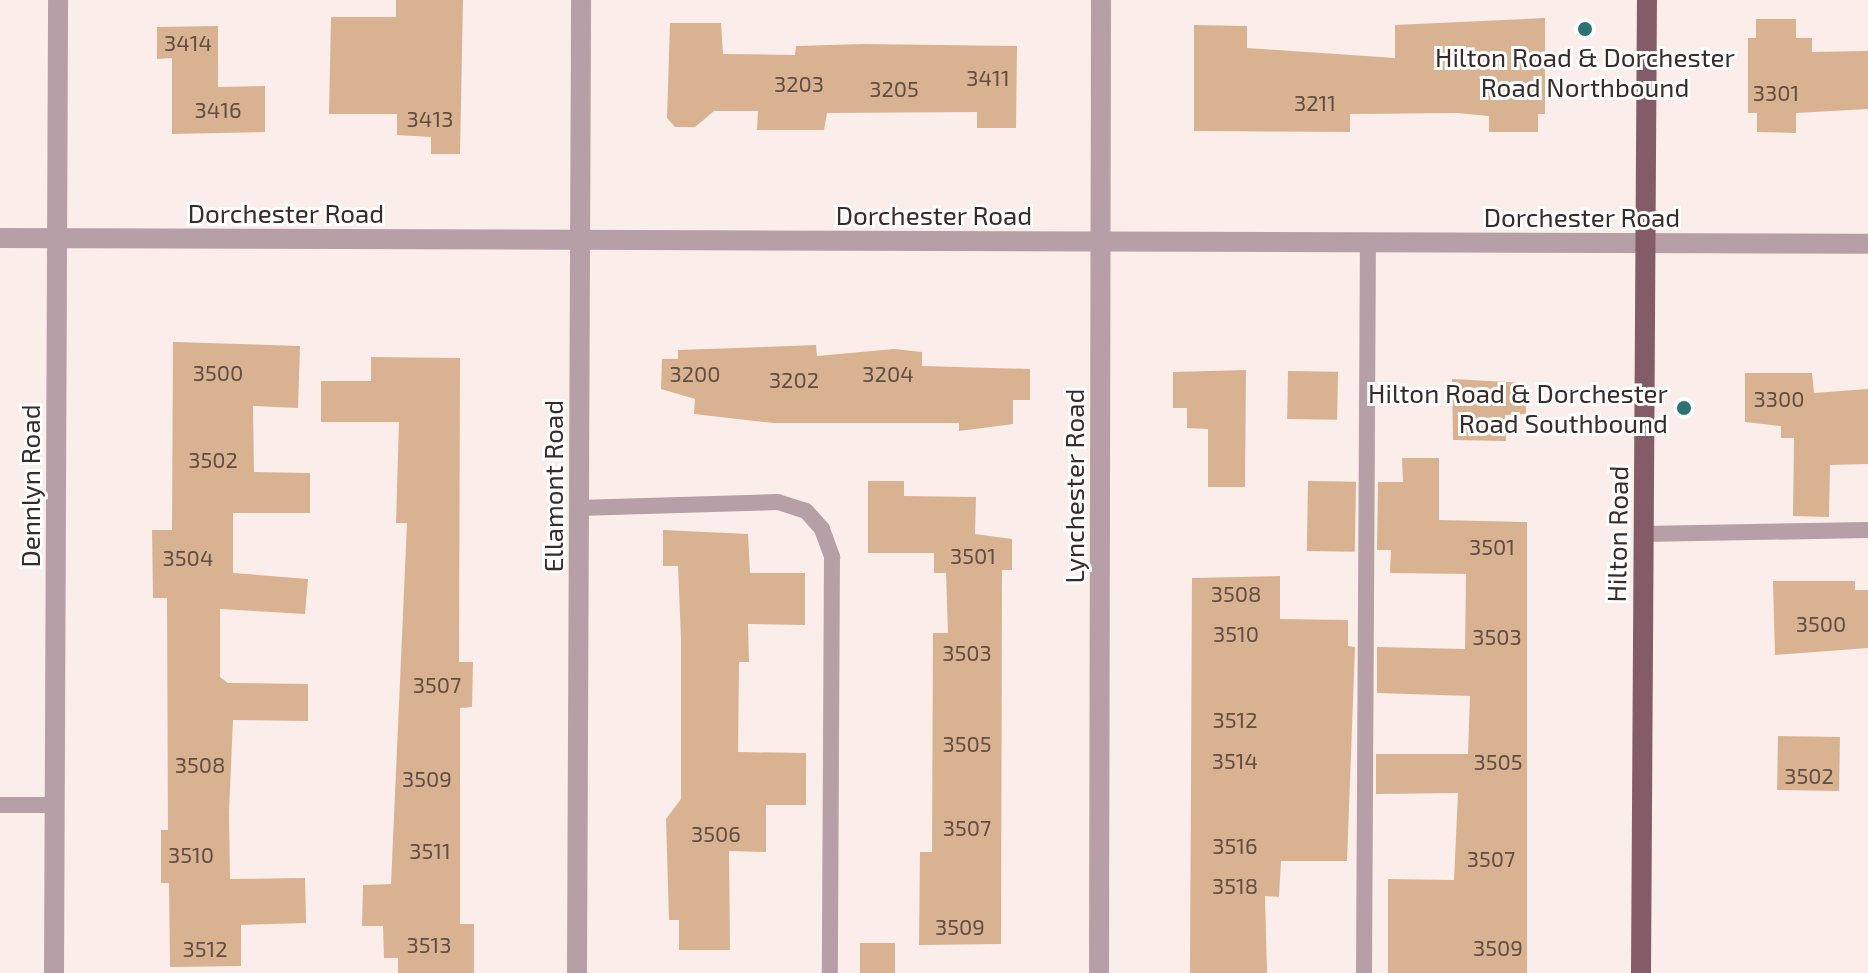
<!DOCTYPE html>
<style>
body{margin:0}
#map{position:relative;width:1868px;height:973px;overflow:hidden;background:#fbedea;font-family:"Exo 2",sans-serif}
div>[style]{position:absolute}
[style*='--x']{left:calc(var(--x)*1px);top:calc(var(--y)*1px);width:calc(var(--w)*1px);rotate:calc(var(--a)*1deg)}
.building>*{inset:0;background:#d9b391;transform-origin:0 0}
.service>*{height:16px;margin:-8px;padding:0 8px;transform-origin:8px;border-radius:8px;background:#b69fa6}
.minor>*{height:20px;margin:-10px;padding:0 10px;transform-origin:10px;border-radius:10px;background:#b69fa6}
.primary>*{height:20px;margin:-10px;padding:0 10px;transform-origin:10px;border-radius:10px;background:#835c68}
.dots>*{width:22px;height:22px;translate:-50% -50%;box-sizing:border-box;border:4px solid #fff;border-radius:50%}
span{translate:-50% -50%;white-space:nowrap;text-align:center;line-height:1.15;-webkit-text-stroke:6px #fff;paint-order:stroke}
.number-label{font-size:22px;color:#604d43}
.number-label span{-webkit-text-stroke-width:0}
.poi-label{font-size:26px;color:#382b29}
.right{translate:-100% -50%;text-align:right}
.street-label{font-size:26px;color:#382b29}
</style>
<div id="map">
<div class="building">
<i style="clip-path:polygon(396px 0,463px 0,460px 154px,431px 154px,431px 137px,397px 135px,397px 114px,329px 114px,331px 17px,396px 17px)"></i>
<i style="clip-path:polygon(1545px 18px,1545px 114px,1538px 114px,1538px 132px,1489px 132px,1489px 116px,1457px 113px,1350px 114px,1350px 132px,1194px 131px,1194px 25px,1247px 26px,1247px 48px,1395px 58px,1395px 25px)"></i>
<i style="clip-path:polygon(1756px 19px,1796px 19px,1796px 38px,1812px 38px,1812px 52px,1868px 51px,1868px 109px,1796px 113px,1796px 133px,1757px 132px,1757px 113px,1748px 113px,1748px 38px,1756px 38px)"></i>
<i style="clip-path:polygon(670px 23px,721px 23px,723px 54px,795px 55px,796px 46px,863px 44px,1017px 46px,1016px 128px,977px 128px,977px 112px,827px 113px,824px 130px,757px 130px,758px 111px,714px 111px,695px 127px,675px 127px,667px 118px)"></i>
<i style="clip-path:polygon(218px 26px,218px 87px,265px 86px,265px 132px,172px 134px,172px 58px,157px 59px,157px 27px)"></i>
<i style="clip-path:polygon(173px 342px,300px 346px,298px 408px,253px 406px,254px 472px,310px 473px,310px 513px,233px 513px,233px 573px,308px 579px,305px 614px,220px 609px,220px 677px,228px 683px,308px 684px,308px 721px,233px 720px,229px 812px,230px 879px,305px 878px,306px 923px,241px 925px,241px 966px,170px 967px,169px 883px,161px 883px,161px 830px,168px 830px,167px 598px,153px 598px,152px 530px,172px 530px)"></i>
<i style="clip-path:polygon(816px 345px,817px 356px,894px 349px,922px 352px,922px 366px,1030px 369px,1030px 400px,1013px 400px,1013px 424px,959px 431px,959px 423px,774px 423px,694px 414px,695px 399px,661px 389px,662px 359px,678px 359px,678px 350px)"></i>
<i style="clip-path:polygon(371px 357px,460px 358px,459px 662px,473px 662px,472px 707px,460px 708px,460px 924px,474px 924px,474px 973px,398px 973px,398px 958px,384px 958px,383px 926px,362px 926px,363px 885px,391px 884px,407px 523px,396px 523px,399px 422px,321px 422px,321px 381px,371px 381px)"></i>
<i style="clip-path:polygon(1246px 370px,1245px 487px,1208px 487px,1208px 429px,1187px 428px,1187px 408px,1173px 408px,1173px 372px)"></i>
<i style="left:1288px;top:371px;width:50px;height:48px;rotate:1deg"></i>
<i style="clip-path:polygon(1745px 373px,1812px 373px,1814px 393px,1868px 389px,1868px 464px,1830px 465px,1829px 517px,1793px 516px,1794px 438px,1781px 438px,1781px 426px,1745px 422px)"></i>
<i style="clip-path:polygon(1452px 379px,1526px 383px,1526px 414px,1505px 415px,1506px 441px,1453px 440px)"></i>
<i style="clip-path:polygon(1402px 458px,1439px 458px,1439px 520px,1527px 522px,1527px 973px,1388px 973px,1388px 879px,1454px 880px,1458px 793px,1376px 794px,1376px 754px,1468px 754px,1470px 696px,1377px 693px,1377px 647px,1465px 649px,1466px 574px,1390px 573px,1391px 550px,1377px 550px,1378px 482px,1403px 482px)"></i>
<i style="clip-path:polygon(868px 481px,904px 481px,904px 496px,976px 497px,975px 534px,1012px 539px,1012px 570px,1002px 570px,1001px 944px,919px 945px,920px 852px,932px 852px,933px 633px,948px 633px,946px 573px,934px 573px,934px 553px,868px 553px)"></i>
<i style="left:1308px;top:481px;width:48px;height:70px;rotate:1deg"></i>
<i style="clip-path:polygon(663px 530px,748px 534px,750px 573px,805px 573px,805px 625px,748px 624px,749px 662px,739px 662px,738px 752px,806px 753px,806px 805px,766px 805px,766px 852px,729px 851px,730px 950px,679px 950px,679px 920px,669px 920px,666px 819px,681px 799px,681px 640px,678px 566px,663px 566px)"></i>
<i style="clip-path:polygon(1280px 576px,1280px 619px,1348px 620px,1348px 646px,1355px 647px,1347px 861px,1281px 861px,1279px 897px,1265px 896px,1267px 973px,1190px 973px,1192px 578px)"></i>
<i style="clip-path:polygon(1773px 581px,1855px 581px,1855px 590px,1868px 590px,1868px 648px,1775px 655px)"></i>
<i style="left:1778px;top:736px;width:62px;height:54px;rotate:1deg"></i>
<i style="left:860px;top:943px;width:35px;height:30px"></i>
</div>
<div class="service">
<i style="--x:578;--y:508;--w:200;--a:-1.7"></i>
<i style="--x:778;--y:502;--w:29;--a:18"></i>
<i style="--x:806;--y:511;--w:24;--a:48"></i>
<i style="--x:822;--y:529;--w:30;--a:70"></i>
<i style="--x:832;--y:557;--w:416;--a:90.3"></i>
<i style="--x:1642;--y:534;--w:226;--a:-1"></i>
<i style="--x:0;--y:805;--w:54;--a:0"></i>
<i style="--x:1364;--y:973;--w:731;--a:-89.69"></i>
</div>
<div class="minor">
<i style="--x:0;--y:238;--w:1868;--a:0.18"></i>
<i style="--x:54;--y:973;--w:973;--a:-89.76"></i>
<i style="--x:577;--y:973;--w:973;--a:-89.76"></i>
<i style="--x:1099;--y:973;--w:973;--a:-89.88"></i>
</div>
<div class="primary">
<i style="--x:1641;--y:973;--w:973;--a:-89.65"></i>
</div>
<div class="dots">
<i style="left:1585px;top:29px;background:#297374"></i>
<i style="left:1684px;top:408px;background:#297374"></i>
</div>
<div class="number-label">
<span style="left:188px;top:43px">3414</span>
<span style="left:988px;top:78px">3411</span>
<span style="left:799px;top:84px">3203</span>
<span style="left:894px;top:89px">3205</span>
<span style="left:1776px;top:93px">3301</span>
<span style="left:1315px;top:103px">3211</span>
<span style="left:218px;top:110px">3416</span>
<span style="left:430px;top:119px">3413</span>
<span style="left:218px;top:373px">3500</span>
<span style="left:695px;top:374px">3200</span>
<span style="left:888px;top:374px">3204</span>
<span style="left:794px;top:380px">3202</span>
<span style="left:1779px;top:399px">3300</span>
<span style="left:213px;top:460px">3502</span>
<span style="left:1492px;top:547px">3501</span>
<span style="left:973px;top:556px">3501</span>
<span style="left:188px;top:558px">3504</span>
<span style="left:1236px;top:594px">3508</span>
<span style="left:1821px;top:624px">3500</span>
<span style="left:1236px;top:634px">3510</span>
<span style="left:1497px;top:637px">3503</span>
<span style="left:967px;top:653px">3503</span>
<span style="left:437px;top:685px">3507</span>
<span style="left:1235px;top:720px">3512</span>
<span style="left:967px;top:744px">3505</span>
<span style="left:1235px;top:761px">3514</span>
<span style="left:1498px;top:762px">3505</span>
<span style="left:200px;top:765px">3508</span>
<span style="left:1809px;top:776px">3502</span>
<span style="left:427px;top:779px">3509</span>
<span style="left:967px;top:828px">3507</span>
<span style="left:716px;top:834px">3506</span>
<span style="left:1235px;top:846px">3516</span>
<span style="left:430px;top:851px">3511</span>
<span style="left:191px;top:855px">3510</span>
<span style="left:1491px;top:859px">3507</span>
<span style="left:1235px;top:886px">3518</span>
<span style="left:960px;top:927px">3509</span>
<span style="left:429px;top:945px">3513</span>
<span style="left:1498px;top:948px">3509</span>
<span style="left:205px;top:949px">3512</span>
</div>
<div class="poi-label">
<span style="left:1585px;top:72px">Hilton Road &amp; Dorchester<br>Road Northbound</span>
<span class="right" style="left:1668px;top:408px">Hilton Road &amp; Dorchester<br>Road Southbound</span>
</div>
<div class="street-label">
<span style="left:286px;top:213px">Dorchester Road</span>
<span style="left:934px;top:215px">Dorchester Road</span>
<span style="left:1582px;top:217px">Dorchester Road</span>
<span style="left:30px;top:486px;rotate:-90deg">Dennlyn Road</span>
<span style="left:553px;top:486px;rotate:-90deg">Ellamont Road</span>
<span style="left:1074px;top:486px;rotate:-90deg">Lynchester Road</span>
<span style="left:1617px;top:534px;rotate:-89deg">Hilton Road</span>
</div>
</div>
